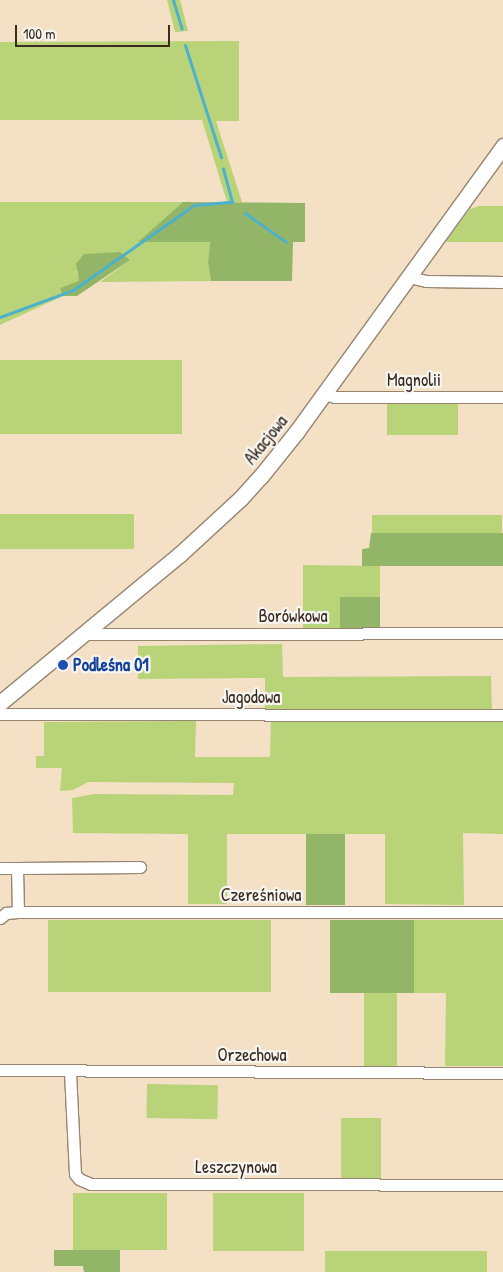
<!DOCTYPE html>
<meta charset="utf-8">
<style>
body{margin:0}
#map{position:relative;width:503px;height:1272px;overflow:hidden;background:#f3e0c5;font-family:"Patrick Hand",sans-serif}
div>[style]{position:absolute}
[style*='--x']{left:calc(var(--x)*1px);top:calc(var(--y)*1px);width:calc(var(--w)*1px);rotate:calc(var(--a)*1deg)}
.green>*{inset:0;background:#b9d378;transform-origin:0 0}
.forest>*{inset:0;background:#92b568;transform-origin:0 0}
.stream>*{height:3px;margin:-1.5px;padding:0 1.5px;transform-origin:1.5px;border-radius:1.5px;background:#4db1cc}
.roads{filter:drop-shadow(1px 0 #978572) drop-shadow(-1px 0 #978572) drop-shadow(0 1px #978572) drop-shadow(0 -1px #978572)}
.street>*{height:11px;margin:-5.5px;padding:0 5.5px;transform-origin:5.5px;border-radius:5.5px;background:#fff}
.secondary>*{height:15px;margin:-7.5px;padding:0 7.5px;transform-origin:7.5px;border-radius:7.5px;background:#fff}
.dots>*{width:14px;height:14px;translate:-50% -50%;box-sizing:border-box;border:2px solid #f6f6f2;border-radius:50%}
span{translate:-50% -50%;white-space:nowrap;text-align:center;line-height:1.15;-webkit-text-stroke:4.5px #f6f6f2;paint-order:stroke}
.street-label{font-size:18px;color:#3b2a1e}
.transit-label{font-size:18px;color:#164399;font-weight:700}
.left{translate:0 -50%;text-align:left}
.scale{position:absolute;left:15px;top:25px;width:155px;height:22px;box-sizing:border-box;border:2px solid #3b2a1e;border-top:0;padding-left:6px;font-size:15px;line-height:18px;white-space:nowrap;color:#3b2a1e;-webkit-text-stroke:4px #f6f6f2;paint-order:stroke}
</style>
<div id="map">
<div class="green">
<i style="clip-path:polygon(167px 0,180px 0,188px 31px,175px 32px)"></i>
<i style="clip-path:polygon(239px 41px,239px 121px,216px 121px,242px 202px,227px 202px,202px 120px,0 120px,0 42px)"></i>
<i style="clip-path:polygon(0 202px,183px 202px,139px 242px,210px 242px,208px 262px,211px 281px,100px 282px,130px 260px,119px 252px,102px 254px,76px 271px,80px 281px,61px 288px,63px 296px,0 325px)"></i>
<i style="clip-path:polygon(479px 206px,503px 206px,503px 242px,445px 242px,470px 209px)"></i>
<i style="left:0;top:360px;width:182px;height:74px"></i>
<i style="left:387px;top:401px;width:71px;height:34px"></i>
<i style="left:134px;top:514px;width:35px;height:134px;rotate:90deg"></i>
<i style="left:372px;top:515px;width:130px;height:18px"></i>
<i style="clip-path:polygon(303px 565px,380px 566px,380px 597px,340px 598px,340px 628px,303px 629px)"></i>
<i style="clip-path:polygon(282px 644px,283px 677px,491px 676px,492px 712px,265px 711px,265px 678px,138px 679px,138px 646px)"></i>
<i style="clip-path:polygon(503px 717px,503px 834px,463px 833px,464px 905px,385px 904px,385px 834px,227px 834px,227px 904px,188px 904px,188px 834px,73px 833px,72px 798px,94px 794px,233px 795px,234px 783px,88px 782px,73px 790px,60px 791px,62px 768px,36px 768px,36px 756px,44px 756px,44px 722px,196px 721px,195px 757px,270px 757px,271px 720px)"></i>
<i style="left:48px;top:920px;width:223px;height:72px"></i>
<i style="clip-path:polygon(414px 920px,503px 920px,503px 1066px,445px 1066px,446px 993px,414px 993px)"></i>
<i style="left:364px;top:993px;width:33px;height:73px"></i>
<i style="left:147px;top:1084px;width:71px;height:34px;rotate:1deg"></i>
<i style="left:341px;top:1118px;width:40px;height:60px"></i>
<i style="left:73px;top:1193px;width:94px;height:57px"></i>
<i style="left:213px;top:1193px;width:91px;height:58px"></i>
<i style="left:325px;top:1251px;width:162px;height:21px"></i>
</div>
<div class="forest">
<i style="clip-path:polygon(183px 202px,305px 203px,305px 242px,293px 242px,292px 281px,211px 281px,208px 262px,210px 242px,138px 242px)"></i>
<i style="clip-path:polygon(120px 252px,130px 260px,77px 296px,63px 296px,60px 288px,79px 281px,76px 264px,84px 254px)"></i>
<i style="clip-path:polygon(371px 533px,503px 533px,503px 566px,362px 566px,362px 549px,369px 548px)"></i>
<i style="left:340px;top:597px;width:40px;height:31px"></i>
<i style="left:306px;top:834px;width:39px;height:71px"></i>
<i style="left:330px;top:920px;width:84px;height:73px"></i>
<i style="clip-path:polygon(54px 1250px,120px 1250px,120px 1272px,84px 1272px,83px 1266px,54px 1266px)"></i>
</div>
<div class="stream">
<i style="--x:173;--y:0;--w:30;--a:73"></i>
<i style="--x:185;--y:45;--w:118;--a:72.2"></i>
<i style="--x:245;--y:213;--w:50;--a:35.3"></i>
<i style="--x:0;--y:317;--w:78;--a:-20.3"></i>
<i style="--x:73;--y:290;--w:148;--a:-35.1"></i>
<i style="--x:194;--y:205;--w:38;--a:-5"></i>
<i style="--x:232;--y:202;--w:35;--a:-105"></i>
</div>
<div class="roads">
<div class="street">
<i style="--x:409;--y:277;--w:17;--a:13"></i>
<i style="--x:426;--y:281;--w:77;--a:0.7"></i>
<i style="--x:324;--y:394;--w:11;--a:15"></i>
<i style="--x:335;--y:397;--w:168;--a:0"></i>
<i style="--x:83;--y:634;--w:420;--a:-0.1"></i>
<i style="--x:0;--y:714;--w:503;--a:0.11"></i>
<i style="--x:0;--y:868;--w:17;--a:0"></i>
<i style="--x:17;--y:868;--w:44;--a:88.7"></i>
<i style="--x:18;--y:912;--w:485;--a:0"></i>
<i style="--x:17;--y:868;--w:123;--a:-0.5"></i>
<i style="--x:0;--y:918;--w:8;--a:-40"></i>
<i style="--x:6;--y:913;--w:12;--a:-5"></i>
<i style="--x:0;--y:1070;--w:503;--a:0.34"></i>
<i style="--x:70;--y:1072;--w:102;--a:87.2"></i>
<i style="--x:75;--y:1174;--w:6;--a:51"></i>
<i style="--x:79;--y:1179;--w:13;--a:23"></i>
<i style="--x:91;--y:1184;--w:412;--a:0.1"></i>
</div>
<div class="secondary">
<i style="--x:0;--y:703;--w:232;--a:-39.6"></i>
<i style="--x:179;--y:555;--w:83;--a:-42.6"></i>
<i style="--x:240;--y:499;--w:31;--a:-48"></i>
<i style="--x:261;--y:476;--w:58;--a:-51.3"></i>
<i style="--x:297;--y:431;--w:352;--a:-54.1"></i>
</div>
</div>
<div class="dots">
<i style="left:63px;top:665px;background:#1a4fb4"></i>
</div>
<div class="street-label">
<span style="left:414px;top:380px">Magnolii</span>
<span style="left:266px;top:440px;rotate:-51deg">Akacjowa</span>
<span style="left:293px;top:616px">Borówkowa</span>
<span style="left:251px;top:697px">Jagodowa</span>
<span style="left:261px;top:895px">Czereśniowa</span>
<span style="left:252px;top:1055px">Orzechowa</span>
<span style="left:236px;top:1167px">Leszczynowa</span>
</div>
<div class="transit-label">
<span class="left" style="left:73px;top:665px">Podleśna 01</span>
</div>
<div class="scale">100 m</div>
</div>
